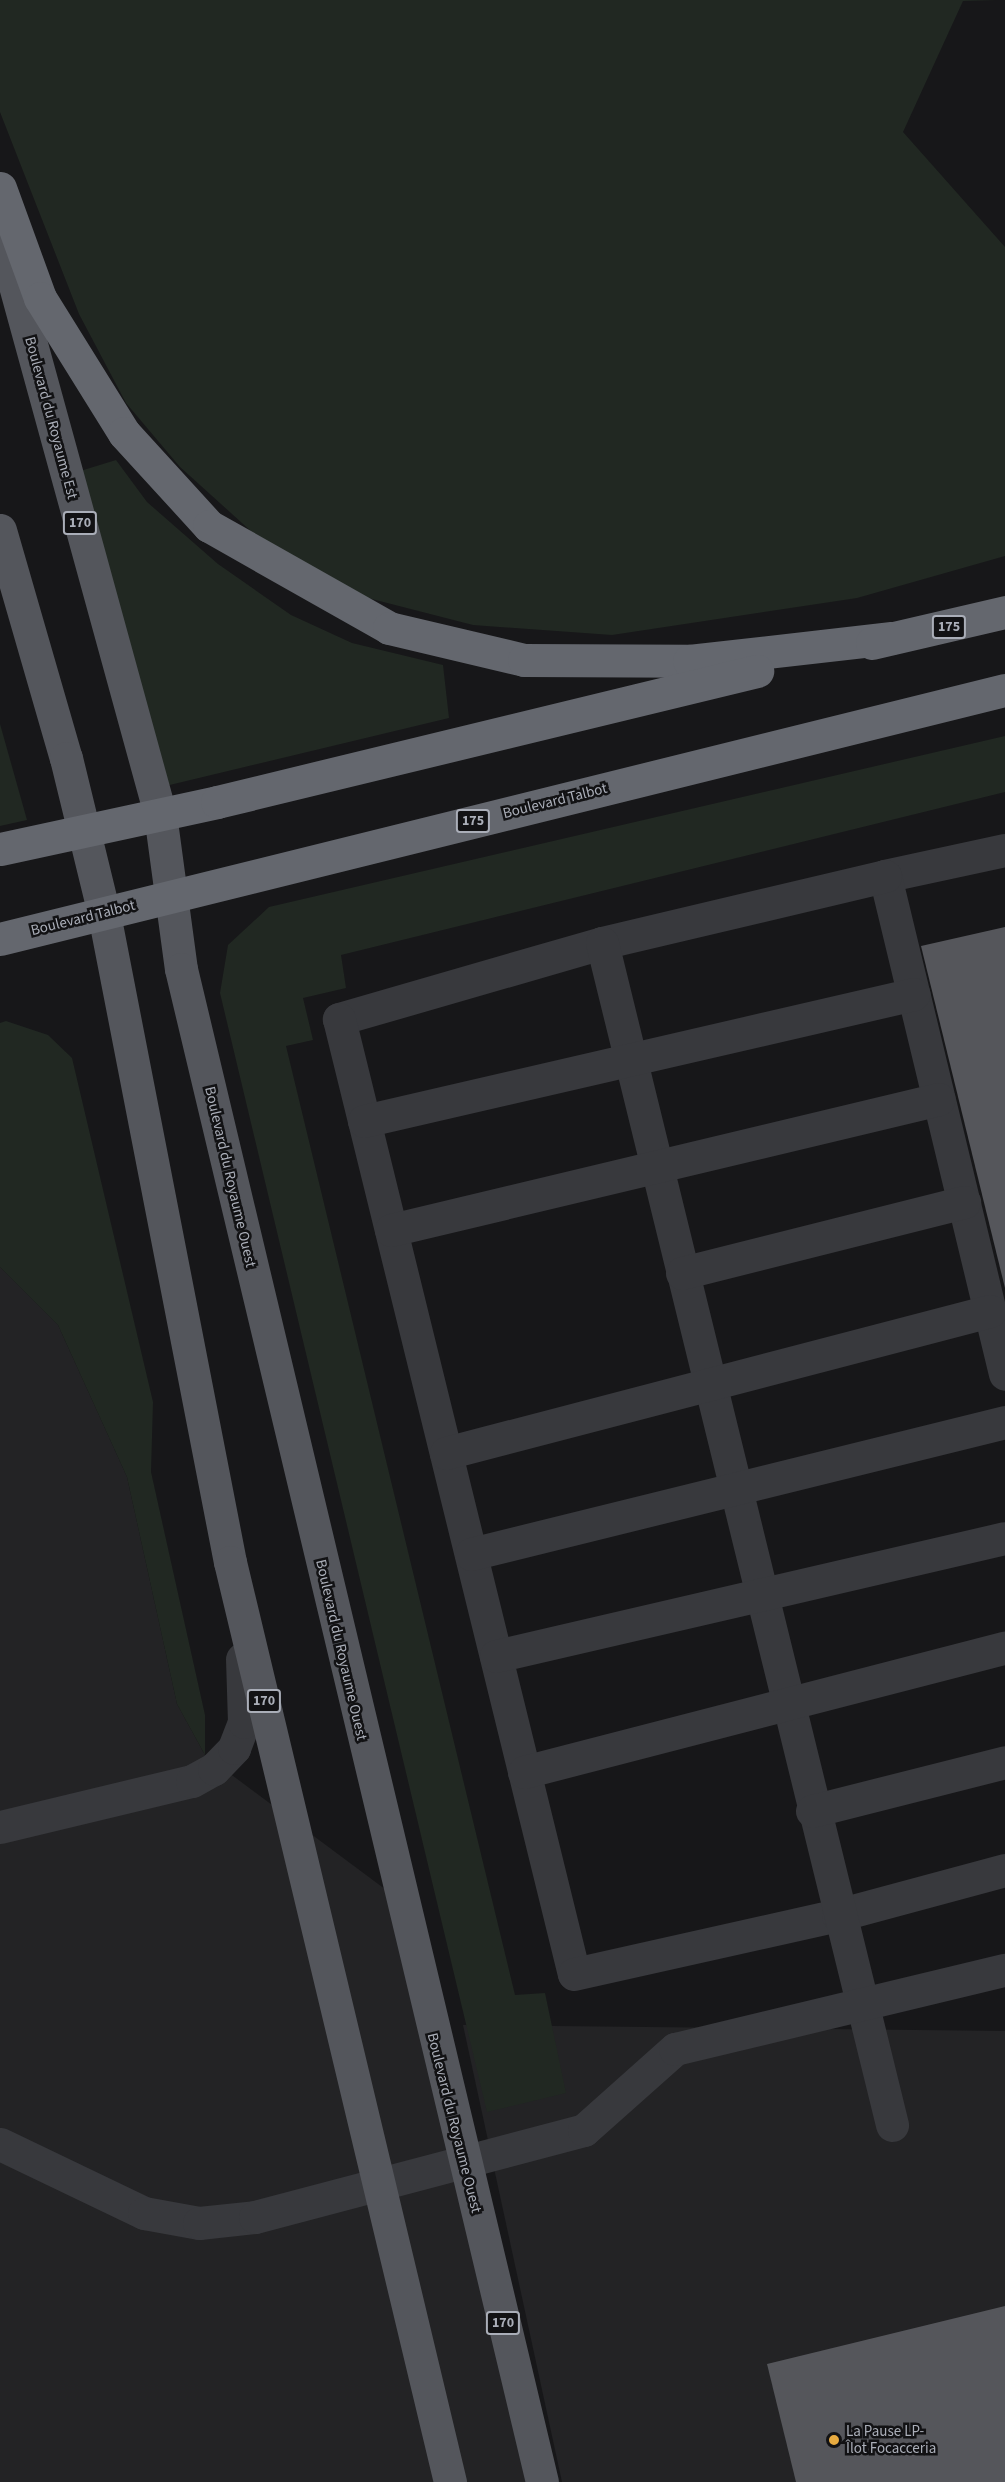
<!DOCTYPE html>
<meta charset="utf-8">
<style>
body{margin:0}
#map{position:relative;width:1005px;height:2482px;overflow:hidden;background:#171719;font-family:"Source Sans 3",sans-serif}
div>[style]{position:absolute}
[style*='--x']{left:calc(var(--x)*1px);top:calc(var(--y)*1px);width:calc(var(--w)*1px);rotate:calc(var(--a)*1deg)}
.built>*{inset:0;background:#232325}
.green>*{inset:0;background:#212822}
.building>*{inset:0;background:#55565b}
.minor>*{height:33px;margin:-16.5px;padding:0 16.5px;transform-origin:16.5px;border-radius:16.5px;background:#38393d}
.major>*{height:33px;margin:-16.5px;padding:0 16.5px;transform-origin:16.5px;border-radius:16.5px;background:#54565c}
.highway>*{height:33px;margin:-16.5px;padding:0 16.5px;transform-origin:16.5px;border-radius:16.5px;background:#64676e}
.dots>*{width:16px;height:16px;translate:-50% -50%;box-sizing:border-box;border:3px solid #121214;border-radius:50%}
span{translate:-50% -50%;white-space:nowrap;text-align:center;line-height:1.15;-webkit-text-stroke:5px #121214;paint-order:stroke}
.shield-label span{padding:2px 4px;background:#121214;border:2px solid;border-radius:4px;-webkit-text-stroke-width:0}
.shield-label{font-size:14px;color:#aaaeb8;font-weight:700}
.street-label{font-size:15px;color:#aaaeb8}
.poi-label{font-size:15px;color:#aaaeb8}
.left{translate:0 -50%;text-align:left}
</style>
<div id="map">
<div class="built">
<i style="clip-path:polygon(0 1267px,58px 1325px,127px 1477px,177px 1704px,205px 1755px,401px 1901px,542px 2482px,0 2482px)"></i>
<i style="clip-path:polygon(463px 2025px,1005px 2031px,1005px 2482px,562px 2482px)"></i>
</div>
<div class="green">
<i style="clip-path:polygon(0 0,997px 0,963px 1px,903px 132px,1005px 247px,1005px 556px,857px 598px,612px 635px,473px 625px,364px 597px,273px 551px,180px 467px,126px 403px,79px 314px,0 112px)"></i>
<i style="clip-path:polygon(116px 460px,147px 502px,218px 564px,291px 615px,352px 643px,443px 665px,449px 718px,153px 789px,77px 472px)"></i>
<i style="clip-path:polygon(0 724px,27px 820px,0 826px)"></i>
<i style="clip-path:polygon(1005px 736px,1005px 792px,341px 955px,346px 988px,303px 998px,313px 1040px,286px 1046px,515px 1995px,545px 1993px,566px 2093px,487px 2112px,220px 993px,228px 945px,269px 907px)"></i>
<i style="clip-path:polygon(6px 1021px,48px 1035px,72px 1058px,153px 1402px,151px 1472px,205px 1715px,205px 1755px,177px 1704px,127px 1477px,58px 1325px,0 1267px,0 1023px)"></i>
</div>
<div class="building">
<i style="clip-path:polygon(1005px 927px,1005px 1288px,921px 946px)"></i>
<i style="clip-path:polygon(1005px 2306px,1005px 2482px,796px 2482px,767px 2364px)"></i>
</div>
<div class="minor">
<i style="--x:1005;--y:850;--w:123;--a:167.8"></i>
<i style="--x:885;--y:876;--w:512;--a:76.45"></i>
<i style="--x:885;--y:876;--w:291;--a:166.7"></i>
<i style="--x:602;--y:943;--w:274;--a:163.9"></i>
<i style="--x:339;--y:1019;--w:983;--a:76.18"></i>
<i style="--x:574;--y:1974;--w:271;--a:-12.6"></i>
<i style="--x:838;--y:1915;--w:173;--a:-15.1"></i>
<i style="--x:602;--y:943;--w:1217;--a:76.21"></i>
<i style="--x:364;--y:1121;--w:564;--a:-13"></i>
<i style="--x:391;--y:1230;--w:563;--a:-13.44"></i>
<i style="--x:682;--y:1273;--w:291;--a:-14.1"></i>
<i style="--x:446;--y:1453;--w:562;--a:-14.63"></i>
<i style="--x:471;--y:1554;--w:550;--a:-13.88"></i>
<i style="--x:496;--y:1656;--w:522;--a:-13.05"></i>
<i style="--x:524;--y:1772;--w:497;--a:-14.5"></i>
<i style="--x:812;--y:1811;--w:199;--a:-14.2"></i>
<i style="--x:0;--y:1827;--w:197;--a:-13.5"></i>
<i style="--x:192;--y:1781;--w:25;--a:-29"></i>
<i style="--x:214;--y:1769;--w:29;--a:-46"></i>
<i style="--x:234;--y:1748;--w:28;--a:-69"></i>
<i style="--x:244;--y:1722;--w:63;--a:-91.8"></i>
<i style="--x:0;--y:2144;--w:160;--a:25.6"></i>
<i style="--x:144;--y:2213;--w:56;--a:10.3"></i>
<i style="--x:199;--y:2223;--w:56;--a:-6.1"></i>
<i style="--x:255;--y:2217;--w:340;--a:-14.8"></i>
<i style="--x:584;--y:2130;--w:122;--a:-41.7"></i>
<i style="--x:675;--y:2049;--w:339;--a:-13.5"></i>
</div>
<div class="major">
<i style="--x:0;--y:231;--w:605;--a:74.65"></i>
<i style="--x:160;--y:814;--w:156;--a:82.3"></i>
<i style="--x:181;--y:969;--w:1555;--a:76.58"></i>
<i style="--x:0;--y:530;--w:237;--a:73.9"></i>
<i style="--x:66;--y:758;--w:161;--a:76.3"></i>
<i style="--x:104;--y:914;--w:660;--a:79"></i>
<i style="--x:230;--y:1562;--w:946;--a:76.55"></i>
</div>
<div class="highway">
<i style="--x:0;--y:188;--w:117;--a:70"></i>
<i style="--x:40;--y:298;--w:159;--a:58.1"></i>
<i style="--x:124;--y:433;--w:126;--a:47.6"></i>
<i style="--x:209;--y:526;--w:207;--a:29.5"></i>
<i style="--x:389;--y:628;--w:139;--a:13.3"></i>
<i style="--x:524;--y:660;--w:165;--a:0.3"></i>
<i style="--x:689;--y:661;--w:204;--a:-6.5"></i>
<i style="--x:872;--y:643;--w:137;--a:-13.1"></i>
<i style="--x:0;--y:849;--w:222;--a:-12.2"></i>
<i style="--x:217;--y:802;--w:556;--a:-13.64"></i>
<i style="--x:0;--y:939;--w:1035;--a:-13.92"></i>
</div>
<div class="dots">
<i style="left:834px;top:2440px;background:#e8ab40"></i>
</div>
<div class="shield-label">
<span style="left:80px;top:523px">170</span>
<span style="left:949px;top:627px">175</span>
<span style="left:473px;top:821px">175</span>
<span style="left:264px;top:1701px">170</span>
<span style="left:503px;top:2323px">170</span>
</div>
<div class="street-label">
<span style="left:51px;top:418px;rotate:75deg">Boulevard du Royaume Est</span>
<span style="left:555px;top:801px;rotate:-14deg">Boulevard Talbot</span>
<span style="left:83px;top:918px;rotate:-14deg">Boulevard Talbot</span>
<span style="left:230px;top:1177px;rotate:77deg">Boulevard du Royaume Ouest</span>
<span style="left:341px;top:1650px;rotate:77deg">Boulevard du Royaume Ouest</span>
<span style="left:454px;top:2123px;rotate:76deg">Boulevard du Royaume Ouest</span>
</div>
<div class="poi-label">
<span class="left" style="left:846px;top:2440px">La Pause LP-<br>Îlot Focacceria</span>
</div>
</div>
